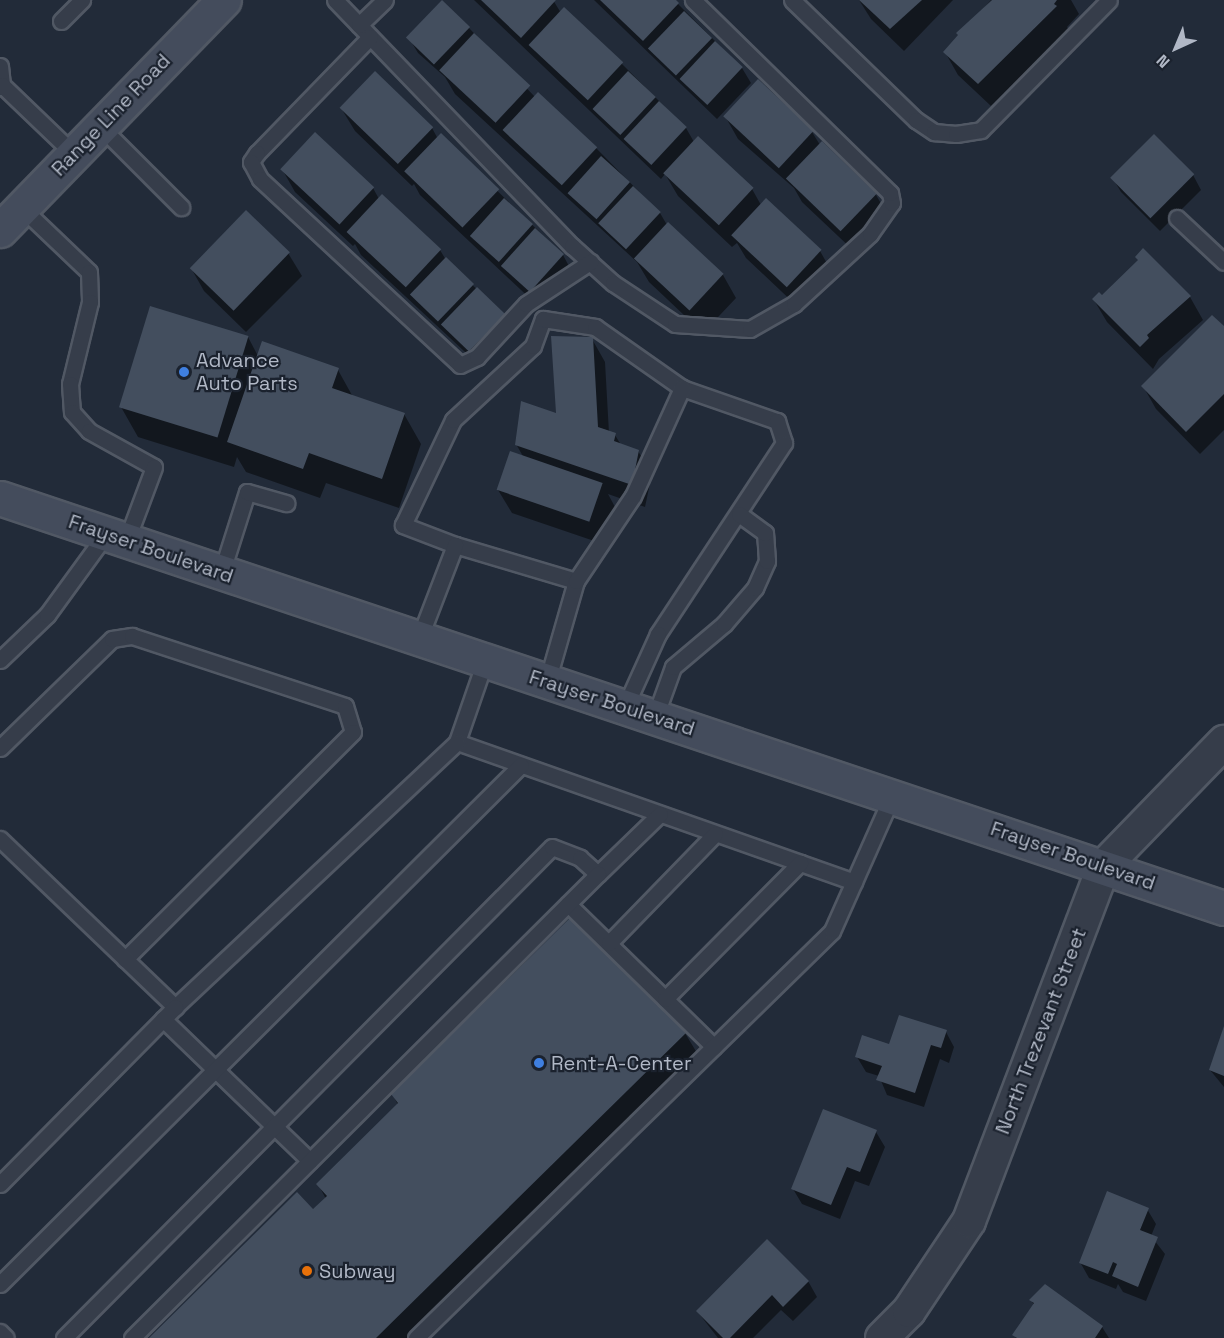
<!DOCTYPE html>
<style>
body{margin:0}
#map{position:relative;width:1224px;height:1338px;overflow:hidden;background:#222b39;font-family:"Space Grotesk",sans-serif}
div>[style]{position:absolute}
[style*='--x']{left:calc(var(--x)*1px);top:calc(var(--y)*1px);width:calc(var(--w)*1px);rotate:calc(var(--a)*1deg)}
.shadow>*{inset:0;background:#0007}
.building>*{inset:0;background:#434e5e;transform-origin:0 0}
.roads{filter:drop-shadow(2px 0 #515864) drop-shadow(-2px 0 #515864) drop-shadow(0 2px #515864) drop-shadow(0 -2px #515864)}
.lane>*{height:15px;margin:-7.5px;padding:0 7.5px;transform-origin:7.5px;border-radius:7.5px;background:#363d4a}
.street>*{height:32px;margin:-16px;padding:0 16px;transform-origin:16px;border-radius:16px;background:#363d4a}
.secondary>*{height:33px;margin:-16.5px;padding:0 16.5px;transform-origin:16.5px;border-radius:16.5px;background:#444c5c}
.dots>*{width:16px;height:16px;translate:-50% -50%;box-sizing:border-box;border:3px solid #1b222e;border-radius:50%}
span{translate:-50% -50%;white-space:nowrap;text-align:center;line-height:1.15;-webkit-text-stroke:4.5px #1b222e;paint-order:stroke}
.street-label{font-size:20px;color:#b1b8c6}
.poi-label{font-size:20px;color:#b1b8c6}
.left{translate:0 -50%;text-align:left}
.north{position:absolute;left:1146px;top:18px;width:60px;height:60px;-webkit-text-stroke:4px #1b222e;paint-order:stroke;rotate:224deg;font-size:16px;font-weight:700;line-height:24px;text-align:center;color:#b1b8c6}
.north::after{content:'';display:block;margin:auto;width:21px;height:27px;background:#b1b8c6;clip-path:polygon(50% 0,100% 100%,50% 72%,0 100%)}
</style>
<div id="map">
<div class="shadow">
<i style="clip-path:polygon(474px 0,553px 0,561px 13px,621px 63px,686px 128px,694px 142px,698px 138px,752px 189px,761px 205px,766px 200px,820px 251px,833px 274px,800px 309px,746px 258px,737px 243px,732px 247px,678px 196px,665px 174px,661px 179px)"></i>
<i style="clip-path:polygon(594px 0,674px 0,742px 68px,751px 83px,717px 119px)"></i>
<i style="clip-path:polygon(859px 0,953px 0,904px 51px,871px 19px)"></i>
<i style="clip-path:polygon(991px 0,1071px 0,1079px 14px,1067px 27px,1069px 30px,991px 106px,958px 75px,945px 52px)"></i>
<i style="clip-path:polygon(469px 28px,535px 97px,596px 148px,660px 213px,667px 225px,723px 275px,736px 298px,703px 333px,649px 282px,637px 262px,455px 94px,445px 77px,418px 53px,409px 38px)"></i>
<i style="clip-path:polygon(758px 81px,812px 132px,820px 145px,876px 195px,889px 217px,856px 253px,802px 202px,794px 188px,738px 139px,725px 116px)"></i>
<i style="clip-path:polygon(341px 108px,432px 128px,438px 139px,441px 136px,563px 255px,571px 270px,538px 306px,420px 195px,414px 184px,412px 186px,355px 131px)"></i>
<i style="clip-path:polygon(282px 169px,373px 188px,379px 199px,440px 250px,446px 260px,504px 315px,513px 330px,479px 365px,361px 255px,355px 244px,353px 246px,295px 192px)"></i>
<i style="clip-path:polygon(1193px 175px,1201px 190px,1160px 231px,1121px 192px,1112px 177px)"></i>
<i style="clip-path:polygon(288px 253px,302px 276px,246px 332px,204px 291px,191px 268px)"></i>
<i style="clip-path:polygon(1190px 297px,1203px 320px,1159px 359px,1153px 369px,1107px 322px,1094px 300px)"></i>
<i style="clip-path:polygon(1224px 328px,1224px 430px,1200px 454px,1156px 409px,1143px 386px)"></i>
<i style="clip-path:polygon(248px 337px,258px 356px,338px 370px,353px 397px,404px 414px,421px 444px,399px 508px,326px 483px,320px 498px,246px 472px,237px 457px,234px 467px,138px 437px,121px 407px)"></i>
<i style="clip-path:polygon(592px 339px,605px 362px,609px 433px,615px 435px,621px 445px,638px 451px,652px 474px,645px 507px,608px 494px,615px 507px,603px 544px,512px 513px,498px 490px,524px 458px,516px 444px,558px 415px)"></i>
<i style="clip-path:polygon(1224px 1030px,1224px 1087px,1210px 1070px)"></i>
<i style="clip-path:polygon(946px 1032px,954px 1047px,949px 1063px,940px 1059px,924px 1107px,887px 1095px,879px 1076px,866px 1072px,857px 1057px)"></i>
<i style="clip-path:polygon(685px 1033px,703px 1063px,423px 1338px,151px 1338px,326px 1199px,318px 1184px,398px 1105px,393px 1095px)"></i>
<i style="clip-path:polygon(876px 1132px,885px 1147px,869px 1186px,855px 1181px,840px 1219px,802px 1204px,793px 1189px)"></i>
<i style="clip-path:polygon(1147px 1209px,1156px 1224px,1151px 1236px,1165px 1254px,1146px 1301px,1123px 1292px,1118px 1284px,1116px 1289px,1089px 1278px,1080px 1262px)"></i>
<i style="clip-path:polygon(808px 1281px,817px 1297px,793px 1321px,781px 1310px,753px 1338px,718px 1338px,697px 1311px)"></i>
<i style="clip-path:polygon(1031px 1300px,1102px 1327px,1109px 1338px,1016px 1338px,1014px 1335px,1034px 1305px)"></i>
</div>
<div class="building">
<i style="left:442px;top:0;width:39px;height:52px;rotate:44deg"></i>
<i style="clip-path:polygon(481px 0,556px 0,521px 38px)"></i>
<i style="clip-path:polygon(600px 0,676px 0,679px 3px,643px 41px)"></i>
<i style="clip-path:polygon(859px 0,922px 0,890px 29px)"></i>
<i style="clip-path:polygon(992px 0,1057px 0,1054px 4px,1057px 6px,978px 84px,943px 52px,958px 35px,956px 33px)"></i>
<i style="left:564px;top:7px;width:81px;height:52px;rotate:43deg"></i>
<i style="left:684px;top:11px;width:39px;height:52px;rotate:44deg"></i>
<i style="left:474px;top:33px;width:77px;height:51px;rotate:43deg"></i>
<i style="left:715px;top:41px;width:38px;height:52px;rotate:43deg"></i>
<i style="left:375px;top:71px;width:81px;height:51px;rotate:44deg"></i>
<i style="left:628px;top:71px;width:38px;height:52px;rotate:43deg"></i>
<i style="left:758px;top:79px;width:76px;height:51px;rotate:43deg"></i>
<i style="left:538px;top:92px;width:81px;height:52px;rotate:43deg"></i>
<i style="left:659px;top:101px;width:38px;height:52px;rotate:43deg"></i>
<i style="left:315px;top:132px;width:81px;height:51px;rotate:43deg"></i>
<i style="left:441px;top:133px;width:81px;height:53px;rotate:44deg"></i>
<i style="left:1154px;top:134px;width:57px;height:62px;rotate:45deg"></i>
<i style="left:698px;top:136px;width:76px;height:51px;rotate:43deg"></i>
<i style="left:822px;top:141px;width:76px;height:52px;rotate:44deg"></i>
<i style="left:601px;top:156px;width:39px;height:50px;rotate:42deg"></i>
<i style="left:633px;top:186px;width:38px;height:51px;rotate:43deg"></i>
<i style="left:382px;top:194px;width:81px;height:52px;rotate:43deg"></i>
<i style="left:504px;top:198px;width:39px;height:51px;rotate:42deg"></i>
<i style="left:766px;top:198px;width:76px;height:51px;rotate:43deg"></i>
<i style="left:246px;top:210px;width:61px;height:81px;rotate:44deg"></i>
<i style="left:668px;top:222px;width:76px;height:50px;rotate:43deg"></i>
<i style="left:535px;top:228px;width:39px;height:51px;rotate:42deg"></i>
<i style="clip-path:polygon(1143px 248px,1191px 296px,1147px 335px,1149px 338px,1140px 347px,1092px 299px,1099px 292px,1102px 295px,1138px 260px,1135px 257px)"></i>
<i style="left:446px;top:257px;width:39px;height:52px;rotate:44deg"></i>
<i style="left:477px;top:287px;width:39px;height:52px;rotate:44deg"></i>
<i style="left:150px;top:306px;width:103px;height:106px;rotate:17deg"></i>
<i style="clip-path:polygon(1212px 315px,1224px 326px,1224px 394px,1186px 432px,1141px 386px)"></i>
<i style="clip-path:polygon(551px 336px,593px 337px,598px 427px,616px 433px,614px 441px,639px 450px,632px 485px,515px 445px,521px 401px,556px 413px)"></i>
<i style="clip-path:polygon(262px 341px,339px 368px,332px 388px,405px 413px,382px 479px,309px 453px,303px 469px,227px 442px)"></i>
<i style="left:510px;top:451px;width:98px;height:41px;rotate:19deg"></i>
<i style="clip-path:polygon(572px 916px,687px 1032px,376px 1338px,149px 1338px,297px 1192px,313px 1209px,327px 1196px,316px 1184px,398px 1103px,391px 1094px)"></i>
<i style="clip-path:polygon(899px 1015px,947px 1030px,941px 1048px,931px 1045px,915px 1093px,876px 1080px,882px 1066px,855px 1057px,862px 1035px,889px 1044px)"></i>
<i style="clip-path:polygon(1224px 1026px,1224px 1076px,1209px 1070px)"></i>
<i style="clip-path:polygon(823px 1109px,877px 1130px,860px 1172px,847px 1167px,831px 1205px,791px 1189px)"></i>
<i style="clip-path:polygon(1107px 1191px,1149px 1208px,1140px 1230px,1158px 1237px,1138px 1287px,1112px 1276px,1117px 1264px,1113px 1262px,1108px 1274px,1079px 1263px)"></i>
<i style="clip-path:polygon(767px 1239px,809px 1281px,783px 1307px,772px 1295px,730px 1338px,723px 1338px,696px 1311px)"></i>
<i style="clip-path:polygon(1045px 1284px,1103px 1326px,1095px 1338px,1017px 1338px,1012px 1335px,1034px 1303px,1029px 1300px)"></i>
</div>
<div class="roads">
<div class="lane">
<i style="--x:335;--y:0;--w:342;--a:46.1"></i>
<i style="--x:572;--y:246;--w:55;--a:42.1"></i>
<i style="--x:613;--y:283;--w:74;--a:33.5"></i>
<i style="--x:675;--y:324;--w:75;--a:3.8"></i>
<i style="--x:750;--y:329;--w:51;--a:-29.6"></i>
<i style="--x:794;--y:304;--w:103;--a:-42.6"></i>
<i style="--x:870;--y:234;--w:38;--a:-55"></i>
<i style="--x:892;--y:203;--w:10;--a:-101"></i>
<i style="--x:890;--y:193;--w:276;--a:-135.6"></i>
<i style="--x:792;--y:0;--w:173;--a:44.1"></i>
<i style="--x:916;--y:120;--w:22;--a:34"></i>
<i style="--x:934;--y:132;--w:22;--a:5"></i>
<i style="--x:956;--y:134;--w:25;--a:-9"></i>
<i style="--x:981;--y:130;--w:182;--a:-45.4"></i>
<i style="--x:61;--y:21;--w:30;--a:-45"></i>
<i style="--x:359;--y:25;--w:36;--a:-44"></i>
<i style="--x:370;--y:37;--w:162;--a:134.2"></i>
<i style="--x:257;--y:153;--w:11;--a:124"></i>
<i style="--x:251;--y:162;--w:19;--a:62"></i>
<i style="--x:260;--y:179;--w:273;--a:42.9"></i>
<i style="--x:460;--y:365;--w:19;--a:-25"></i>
<i style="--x:477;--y:357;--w:72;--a:-47.2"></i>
<i style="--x:526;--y:304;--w:77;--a:-33.3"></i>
<i style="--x:0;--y:66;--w:19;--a:84"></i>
<i style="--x:0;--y:87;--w:3;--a:-45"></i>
<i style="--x:2;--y:85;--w:98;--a:43.8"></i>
<i style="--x:100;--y:126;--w:115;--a:45"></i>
<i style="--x:21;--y:207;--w:94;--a:43.7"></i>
<i style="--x:89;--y:272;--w:30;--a:88"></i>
<i style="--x:90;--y:302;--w:84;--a:103.7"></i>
<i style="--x:70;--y:384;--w:28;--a:86"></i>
<i style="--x:72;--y:412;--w:25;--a:48"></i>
<i style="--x:89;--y:431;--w:74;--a:29"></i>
<i style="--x:154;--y:467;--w:80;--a:110.5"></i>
<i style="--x:1177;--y:218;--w:64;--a:43.1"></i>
<i style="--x:221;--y:574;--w:86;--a:-72.4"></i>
<i style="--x:247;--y:492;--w:41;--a:15.8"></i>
<i style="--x:576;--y:581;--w:126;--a:-163.4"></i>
<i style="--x:455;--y:545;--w:56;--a:-159"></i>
<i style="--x:403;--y:525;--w:116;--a:-64.5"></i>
<i style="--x:453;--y:420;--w:109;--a:-42.8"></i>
<i style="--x:533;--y:346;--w:29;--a:-70"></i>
<i style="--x:543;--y:319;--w:53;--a:8.7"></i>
<i style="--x:595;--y:327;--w:106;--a:35"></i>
<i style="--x:682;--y:388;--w:101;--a:19.2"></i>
<i style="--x:777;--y:421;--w:23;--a:72"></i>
<i style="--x:784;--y:443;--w:229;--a:123.4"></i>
<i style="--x:658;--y:634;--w:80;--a:114.3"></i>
<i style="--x:419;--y:639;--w:101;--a:-69"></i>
<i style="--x:0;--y:660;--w:65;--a:-43.8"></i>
<i style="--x:47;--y:615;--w:100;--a:-53.9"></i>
<i style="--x:485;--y:661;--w:86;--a:109.1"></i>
<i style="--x:457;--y:742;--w:421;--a:19.4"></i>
<i style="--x:547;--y:682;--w:105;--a:-74"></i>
<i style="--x:576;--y:581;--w:102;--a:-56.2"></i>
<i style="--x:633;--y:496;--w:119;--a:-65.6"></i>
<i style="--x:655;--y:717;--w:53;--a:-70.2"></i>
<i style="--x:673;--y:667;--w:67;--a:-40.1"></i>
<i style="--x:724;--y:624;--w:48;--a:-49.3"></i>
<i style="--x:755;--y:588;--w:30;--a:-66"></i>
<i style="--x:767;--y:561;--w:28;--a:-94"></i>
<i style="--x:765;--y:533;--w:32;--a:-144"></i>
<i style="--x:0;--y:748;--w:156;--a:-44.2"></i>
<i style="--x:112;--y:639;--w:20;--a:-9"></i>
<i style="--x:132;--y:636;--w:224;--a:18.2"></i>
<i style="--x:345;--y:706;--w:27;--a:73"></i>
<i style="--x:353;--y:732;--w:322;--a:135.1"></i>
<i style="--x:0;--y:839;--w:243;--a:43.8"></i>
<i style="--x:175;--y:1007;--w:387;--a:-43.2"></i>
<i style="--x:568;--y:904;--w:204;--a:44.4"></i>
<i style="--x:609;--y:943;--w:152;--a:-45.8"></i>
<i style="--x:665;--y:999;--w:192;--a:-45.2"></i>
<i style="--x:163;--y:1019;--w:204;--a:44"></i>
<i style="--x:0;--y:1184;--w:249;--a:-45.3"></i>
<i style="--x:0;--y:1284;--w:735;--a:-44.89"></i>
<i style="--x:0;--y:1332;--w:8;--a:45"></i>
<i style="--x:64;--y:1338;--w:692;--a:-45.18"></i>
<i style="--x:552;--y:847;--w:30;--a:21"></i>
<i style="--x:580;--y:858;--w:24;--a:42"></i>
<i style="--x:598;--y:874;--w:86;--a:-44.1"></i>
<i style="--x:132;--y:1338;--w:658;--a:-44.88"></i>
<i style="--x:416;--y:1338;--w:582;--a:-44.37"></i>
<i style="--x:832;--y:931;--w:148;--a:-66"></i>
</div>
<div class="street">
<i style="--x:882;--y:1338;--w:38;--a:-45"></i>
<i style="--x:909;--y:1311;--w:108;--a:-56.3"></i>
<i style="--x:969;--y:1221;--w:380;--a:-69.2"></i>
<i style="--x:1104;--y:866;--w:173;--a:-45.9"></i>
</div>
<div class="secondary">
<i style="--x:0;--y:230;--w:321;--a:-45.8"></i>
<i style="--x:0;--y:498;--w:1291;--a:18.52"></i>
</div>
</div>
<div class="dots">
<i style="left:184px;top:372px;background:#3f7fe0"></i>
<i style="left:539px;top:1063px;background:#3f7fe0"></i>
<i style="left:307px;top:1271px;background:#e8710a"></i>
</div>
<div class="street-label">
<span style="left:111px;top:115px;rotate:-46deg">Range Line Road</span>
<span style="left:151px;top:549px;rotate:19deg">Frayser Boulevard</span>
<span style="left:612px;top:703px;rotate:18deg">Frayser Boulevard</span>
<span style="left:1073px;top:856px;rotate:19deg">Frayser Boulevard</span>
<span style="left:1041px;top:1031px;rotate:-69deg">North Trezevant Street</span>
</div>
<div class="poi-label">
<span class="left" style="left:196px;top:372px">Advance<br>Auto Parts</span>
<span class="left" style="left:551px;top:1063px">Rent-A-Center</span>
<span class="left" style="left:319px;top:1271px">Subway</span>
</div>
<div class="north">N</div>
</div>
